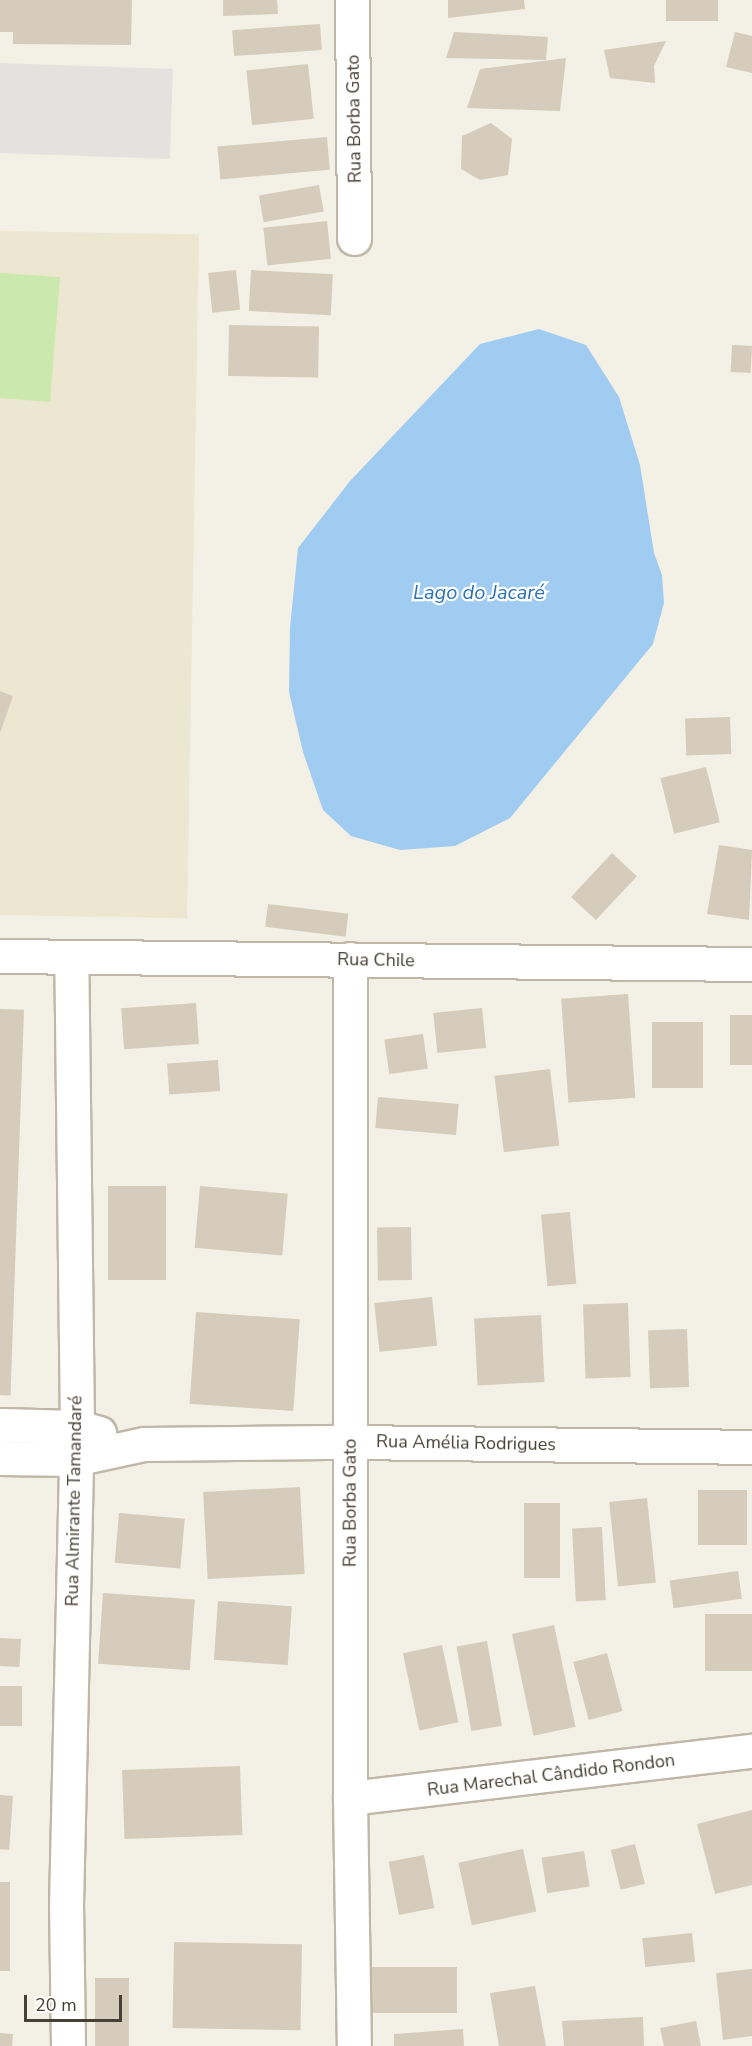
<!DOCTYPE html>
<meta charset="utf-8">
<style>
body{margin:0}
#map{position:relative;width:752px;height:2046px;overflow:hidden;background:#f3f0e6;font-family:"Nunito Sans",sans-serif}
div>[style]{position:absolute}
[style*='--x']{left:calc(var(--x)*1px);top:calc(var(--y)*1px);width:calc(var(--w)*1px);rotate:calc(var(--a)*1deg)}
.education>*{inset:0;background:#ede6d0;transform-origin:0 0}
.green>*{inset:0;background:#cbe8ae}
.parking>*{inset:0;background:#e4e2de;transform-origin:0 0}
.water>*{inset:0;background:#a1ccf1}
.building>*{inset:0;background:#d5ccbb;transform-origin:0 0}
.roads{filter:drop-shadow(2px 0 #bfb8a8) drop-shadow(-2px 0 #bfb8a8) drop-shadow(0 2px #bfb8a8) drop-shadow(0 -2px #bfb8a8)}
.minor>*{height:33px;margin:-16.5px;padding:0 16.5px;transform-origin:16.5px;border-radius:16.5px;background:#fff}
span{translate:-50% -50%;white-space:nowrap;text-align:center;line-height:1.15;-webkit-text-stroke:4.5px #fff;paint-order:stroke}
.street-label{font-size:18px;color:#464035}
.water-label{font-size:20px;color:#2c73b4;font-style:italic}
.scale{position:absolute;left:24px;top:1995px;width:98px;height:27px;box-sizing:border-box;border:3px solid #464035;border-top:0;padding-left:8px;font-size:18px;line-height:21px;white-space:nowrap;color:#464035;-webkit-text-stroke:4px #fff;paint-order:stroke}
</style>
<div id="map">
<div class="education">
<i style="left:0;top:231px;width:199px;height:684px;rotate:1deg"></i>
</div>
<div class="green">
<i style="clip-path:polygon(0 273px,60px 277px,50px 402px,0 398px)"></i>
</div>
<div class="parking">
<i style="left:0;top:63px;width:173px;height:90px;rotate:2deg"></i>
</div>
<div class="water">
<i style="clip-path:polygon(539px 329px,586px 345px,619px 397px,640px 465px,654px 553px,662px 575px,664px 603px,653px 644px,510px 818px,455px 846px,400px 850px,351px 836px,323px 810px,303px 752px,289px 692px,290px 627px,298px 548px,350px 481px,480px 344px)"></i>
</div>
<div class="building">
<i style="clip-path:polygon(0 0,132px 0,131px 45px,13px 44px,13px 32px,0 32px)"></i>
<i style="clip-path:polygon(223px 0,277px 0,278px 14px,223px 16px)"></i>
<i style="clip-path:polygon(448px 0,524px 0,525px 9px,448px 18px)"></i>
<i style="left:666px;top:0;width:52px;height:21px"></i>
<i style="left:320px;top:24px;width:26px;height:88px;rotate:86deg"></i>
<i style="clip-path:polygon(454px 32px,548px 37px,546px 60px,446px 58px)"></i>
<i style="clip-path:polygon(735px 32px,752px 36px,752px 73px,726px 67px)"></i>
<i style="clip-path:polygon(666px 41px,654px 66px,655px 83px,610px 78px,604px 50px)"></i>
<i style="clip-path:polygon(566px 58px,560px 111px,467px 108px,480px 69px)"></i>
<i style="left:308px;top:64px;width:55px;height:62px;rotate:84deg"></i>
<i style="clip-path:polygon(491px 123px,512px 139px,508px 175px,480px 180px,461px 169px,462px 136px)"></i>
<i style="left:327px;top:137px;width:33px;height:110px;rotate:85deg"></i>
<i style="left:319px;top:185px;width:27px;height:61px;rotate:80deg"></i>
<i style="left:327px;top:221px;width:38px;height:64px;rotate:84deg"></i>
<i style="left:236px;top:270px;width:40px;height:28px;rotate:84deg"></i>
<i style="left:251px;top:270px;width:82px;height:41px;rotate:3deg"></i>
<i style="left:229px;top:325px;width:90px;height:51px;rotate:1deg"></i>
<i style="left:732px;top:345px;width:20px;height:27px;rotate:3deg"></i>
<i style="clip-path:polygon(0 691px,13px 696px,0 733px)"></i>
<i style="left:730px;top:717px;width:37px;height:45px;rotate:88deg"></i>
<i style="left:706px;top:767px;width:57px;height:47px;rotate:76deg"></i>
<i style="clip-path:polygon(719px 845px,752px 850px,749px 920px,707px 914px)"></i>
<i style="left:612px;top:853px;width:34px;height:60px;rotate:43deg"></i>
<i style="left:268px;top:904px;width:81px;height:23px;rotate:7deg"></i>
<i style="left:628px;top:994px;width:104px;height:67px;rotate:86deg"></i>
<i style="left:196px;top:1003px;width:41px;height:75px;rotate:86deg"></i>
<i style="left:482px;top:1008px;width:40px;height:49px;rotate:84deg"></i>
<i style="left:0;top:1009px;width:24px;height:386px;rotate:2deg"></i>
<i style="left:730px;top:1015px;width:22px;height:50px"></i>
<i style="left:652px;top:1022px;width:51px;height:66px"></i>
<i style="left:423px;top:1034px;width:35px;height:39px;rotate:82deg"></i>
<i style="left:218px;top:1060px;width:31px;height:51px;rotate:86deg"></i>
<i style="left:550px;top:1069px;width:77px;height:56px;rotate:83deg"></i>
<i style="left:378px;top:1097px;width:81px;height:31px;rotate:5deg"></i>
<i style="left:108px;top:1186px;width:58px;height:94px"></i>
<i style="left:200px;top:1186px;width:88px;height:62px;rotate:5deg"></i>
<i style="left:570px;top:1212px;width:72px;height:29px;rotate:85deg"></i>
<i style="left:411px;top:1227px;width:53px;height:34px;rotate:89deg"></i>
<i style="left:432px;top:1297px;width:49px;height:58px;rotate:84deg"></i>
<i style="left:628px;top:1303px;width:74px;height:45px;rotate:88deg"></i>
<i style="left:196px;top:1312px;width:104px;height:92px;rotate:4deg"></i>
<i style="left:541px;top:1315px;width:67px;height:67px;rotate:87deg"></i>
<i style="left:687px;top:1329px;width:58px;height:39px;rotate:88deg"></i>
<i style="left:300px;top:1487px;width:87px;height:97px;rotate:87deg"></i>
<i style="left:698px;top:1490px;width:49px;height:55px"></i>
<i style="left:647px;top:1498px;width:85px;height:38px;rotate:84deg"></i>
<i style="left:524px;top:1503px;width:36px;height:75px"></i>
<i style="left:119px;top:1513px;width:66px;height:50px;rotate:5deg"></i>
<i style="left:602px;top:1527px;width:73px;height:30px;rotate:87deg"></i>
<i style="left:738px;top:1571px;width:28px;height:69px;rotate:82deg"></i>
<i style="left:103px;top:1593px;width:92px;height:71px;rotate:4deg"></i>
<i style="left:218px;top:1601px;width:74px;height:59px;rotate:4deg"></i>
<i style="left:752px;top:1614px;width:57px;height:47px;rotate:90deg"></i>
<i style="left:554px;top:1625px;width:104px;height:43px;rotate:78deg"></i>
<i style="left:0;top:1638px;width:21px;height:28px;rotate:3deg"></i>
<i style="left:487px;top:1641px;width:86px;height:31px;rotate:80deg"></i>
<i style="left:442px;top:1645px;width:79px;height:40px;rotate:78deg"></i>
<i style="left:607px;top:1653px;width:60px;height:35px;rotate:75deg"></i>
<i style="left:0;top:1686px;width:22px;height:40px"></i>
<i style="left:240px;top:1766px;width:69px;height:118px;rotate:88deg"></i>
<i style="left:0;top:1795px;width:13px;height:54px;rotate:4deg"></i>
<i style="clip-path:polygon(752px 1810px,752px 1885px,715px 1894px,697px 1824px)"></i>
<i style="left:635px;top:1844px;width:41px;height:25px;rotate:76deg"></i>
<i style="left:523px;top:1849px;width:64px;height:66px;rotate:78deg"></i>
<i style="left:584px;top:1851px;width:36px;height:43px;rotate:81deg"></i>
<i style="left:424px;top:1855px;width:54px;height:36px;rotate:79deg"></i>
<i style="left:0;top:1882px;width:10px;height:89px"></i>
<i style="left:692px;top:1933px;width:29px;height:50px;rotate:84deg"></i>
<i style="left:174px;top:1942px;width:128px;height:86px;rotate:1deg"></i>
<i style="left:370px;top:1967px;width:87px;height:46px"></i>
<i style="clip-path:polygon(752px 1969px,752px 2036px,723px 2040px,716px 1973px)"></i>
<i style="left:95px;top:1978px;width:34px;height:68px"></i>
<i style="clip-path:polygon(535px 1986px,546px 2046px,499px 2046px,490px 1993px)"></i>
<i style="clip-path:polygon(643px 2017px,644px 2046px,564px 2046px,562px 2021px)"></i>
<i style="clip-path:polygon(696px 2021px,701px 2046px,664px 2046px,660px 2028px)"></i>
<i style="clip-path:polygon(463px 2029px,464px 2046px,394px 2046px,394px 2034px)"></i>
<i style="left:0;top:2033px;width:13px;height:13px;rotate:4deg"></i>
</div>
<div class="roads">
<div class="minor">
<i style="--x:352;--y:0;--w:238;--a:89.5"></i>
<i style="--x:0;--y:956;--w:752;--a:0.61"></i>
<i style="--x:350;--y:959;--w:839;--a:90"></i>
<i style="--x:350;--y:1798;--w:248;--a:89.1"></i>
<i style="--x:0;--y:1425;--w:77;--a:1.5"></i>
<i style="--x:77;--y:1427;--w:23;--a:15"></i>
<i style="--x:0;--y:1458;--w:75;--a:0.8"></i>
<i style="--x:75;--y:1459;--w:71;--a:-12.3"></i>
<i style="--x:144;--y:1444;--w:206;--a:-0.6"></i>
<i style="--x:350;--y:1442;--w:402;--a:0.7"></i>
<i style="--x:350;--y:1798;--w:405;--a:-6.7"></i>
<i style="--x:68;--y:2046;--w:140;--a:-90.8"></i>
<i style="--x:66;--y:1906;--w:479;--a:-88.7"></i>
<i style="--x:77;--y:1427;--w:470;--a:-90.7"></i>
</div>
</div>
<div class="street-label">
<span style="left:354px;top:119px;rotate:-91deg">Rua Borba Gato</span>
<span style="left:376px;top:960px;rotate:1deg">Rua Chile</span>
<span style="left:466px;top:1443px;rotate:1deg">Rua Amélia Rodrigues</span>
<span style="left:74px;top:1501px;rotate:-89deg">Rua Almirante Tamandaré</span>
<span style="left:350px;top:1503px;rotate:-90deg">Rua Borba Gato</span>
<span style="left:551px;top:1775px;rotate:-7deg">Rua Marechal Cândido Rondon</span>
</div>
<div class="water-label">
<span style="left:479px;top:592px">Lago do Jacaré</span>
</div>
<div class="scale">20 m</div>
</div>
